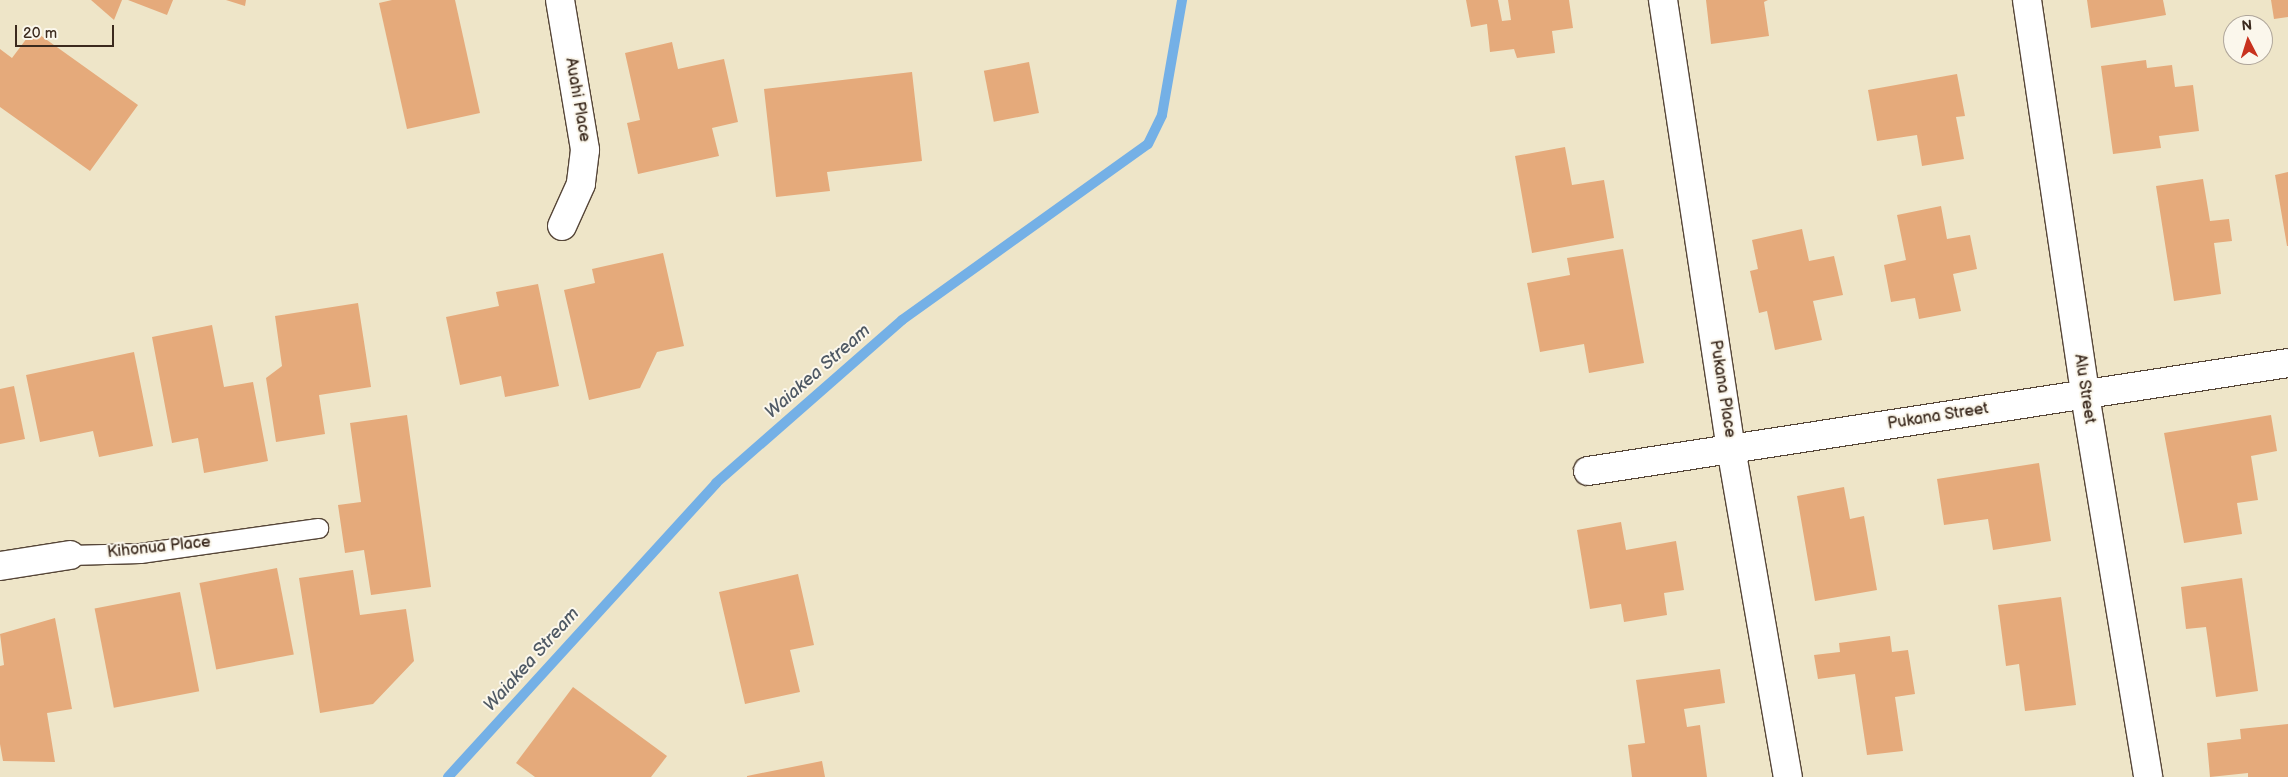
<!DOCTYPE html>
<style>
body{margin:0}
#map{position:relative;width:2288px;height:777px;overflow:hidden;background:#eee5c8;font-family:"Balsamiq Sans",sans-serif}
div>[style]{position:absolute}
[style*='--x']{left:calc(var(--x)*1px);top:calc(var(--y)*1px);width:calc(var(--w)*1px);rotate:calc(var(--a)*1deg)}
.stream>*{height:10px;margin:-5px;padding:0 5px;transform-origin:5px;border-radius:5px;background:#74b0e6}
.building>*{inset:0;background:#e5aa7b;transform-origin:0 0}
.roads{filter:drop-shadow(1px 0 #564638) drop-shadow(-1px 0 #564638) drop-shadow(0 1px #564638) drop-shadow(0 -1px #564638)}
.service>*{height:19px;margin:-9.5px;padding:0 9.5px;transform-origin:9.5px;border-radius:9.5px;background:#fff}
.minor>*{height:28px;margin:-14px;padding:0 14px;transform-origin:14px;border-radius:14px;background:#fff}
span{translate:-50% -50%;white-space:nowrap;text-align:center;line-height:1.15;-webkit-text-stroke:4px #fbf7ec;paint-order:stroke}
.street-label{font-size:16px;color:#3b2a1e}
.water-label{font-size:18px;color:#4f5964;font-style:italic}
.north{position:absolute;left:2223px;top:15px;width:50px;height:50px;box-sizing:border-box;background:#fbf7ec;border:1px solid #aea59a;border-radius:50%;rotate:355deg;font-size:14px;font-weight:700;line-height:20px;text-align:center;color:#3b2a1e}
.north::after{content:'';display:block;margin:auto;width:18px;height:22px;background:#c8321e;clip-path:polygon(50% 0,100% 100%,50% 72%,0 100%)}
.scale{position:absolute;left:15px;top:25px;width:99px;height:22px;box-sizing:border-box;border:2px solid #3b2a1e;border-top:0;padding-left:6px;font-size:15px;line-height:18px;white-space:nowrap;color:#3b2a1e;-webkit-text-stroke:4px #fbf7ec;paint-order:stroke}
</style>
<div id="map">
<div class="stream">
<i style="--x:448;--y:777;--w:398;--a:-47.6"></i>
<i style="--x:716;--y:483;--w:247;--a:-41.2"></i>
<i style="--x:902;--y:320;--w:302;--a:-35.6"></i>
<i style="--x:1148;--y:144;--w:32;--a:-64"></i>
<i style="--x:1162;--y:115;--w:117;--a:-80.1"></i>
</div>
<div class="building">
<i style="clip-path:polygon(91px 0,122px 0,114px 20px)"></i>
<i style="clip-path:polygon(128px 0,173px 0,167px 15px)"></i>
<i style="clip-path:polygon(226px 0,246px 0,245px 6px)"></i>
<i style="clip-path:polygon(392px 0,455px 0,480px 113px,407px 129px,379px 3px)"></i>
<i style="clip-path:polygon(1466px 0,1498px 0,1502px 21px,1511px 20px,1508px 0,1569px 0,1573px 28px,1552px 31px,1555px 53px,1517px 58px,1514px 49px,1490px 52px,1487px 24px,1471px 27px)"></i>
<i style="clip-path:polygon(1706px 0,1768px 0,1764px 2px,1769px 36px,1711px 44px)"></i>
<i style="clip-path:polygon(2087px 0,2163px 0,2166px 15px,2091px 28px)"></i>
<i style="clip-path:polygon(2271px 0,2288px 0,2288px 17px,2274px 19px)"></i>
<i style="clip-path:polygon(33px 30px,138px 105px,90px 171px,0 107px,0 49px,12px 58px)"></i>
<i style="clip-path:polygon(672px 42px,678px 69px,724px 59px,738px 122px,712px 128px,719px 156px,638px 174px,627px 123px,640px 120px,625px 53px)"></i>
<i style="clip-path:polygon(2146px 60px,2147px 68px,2172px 65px,2175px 87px,2193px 85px,2199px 131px,2159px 136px,2161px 148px,2113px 154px,2101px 66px)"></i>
<i style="left:1029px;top:62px;width:52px;height:46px;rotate:79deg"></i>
<i style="clip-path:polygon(912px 72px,922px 161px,827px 172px,830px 191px,776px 197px,764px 89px)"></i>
<i style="clip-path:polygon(1957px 74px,1965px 116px,1956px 117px,1964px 159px,1922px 166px,1917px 135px,1877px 141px,1868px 90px)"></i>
<i style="clip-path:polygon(1565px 147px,1572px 185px,1604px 180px,1614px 238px,1532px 253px,1515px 156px)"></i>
<i style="clip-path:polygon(2288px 172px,2288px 246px,2287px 246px,2275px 175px)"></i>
<i style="clip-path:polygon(2203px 179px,2210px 221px,2229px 219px,2232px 241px,2214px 243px,2221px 294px,2174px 301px,2156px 186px)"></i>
<i style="clip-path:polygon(1941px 206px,1947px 239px,1970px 235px,1977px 269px,1953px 274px,1961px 311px,1919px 319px,1915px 298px,1891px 302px,1884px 265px,1906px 260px,1897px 215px)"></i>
<i style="clip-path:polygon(1802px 229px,1809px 261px,1834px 256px,1843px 295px,1813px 301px,1822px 340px,1775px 350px,1767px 311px,1759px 313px,1750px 271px,1758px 269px,1752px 240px)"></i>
<i style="clip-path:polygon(1623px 249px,1644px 363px,1589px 373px,1584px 344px,1540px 352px,1527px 283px,1570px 275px,1567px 258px)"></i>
<i style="clip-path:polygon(663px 253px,684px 346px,657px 352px,640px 388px,589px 400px,564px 290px,595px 283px,592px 269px)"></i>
<i style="clip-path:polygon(538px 284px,559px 386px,505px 397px,501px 376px,460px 385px,446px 317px,499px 306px,496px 292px)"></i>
<i style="clip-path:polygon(358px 303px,371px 387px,319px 395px,325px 434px,276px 442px,266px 378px,282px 366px,275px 316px)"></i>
<i style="clip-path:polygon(212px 325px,224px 387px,253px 382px,268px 461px,204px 473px,198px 438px,172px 443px,152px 337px)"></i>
<i style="clip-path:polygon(134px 352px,153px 446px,99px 457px,93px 431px,40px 442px,26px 375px)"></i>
<i style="clip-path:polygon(14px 386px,25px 439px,0 444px,0 389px)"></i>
<i style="clip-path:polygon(407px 415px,431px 587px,371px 595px,364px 550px,345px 553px,338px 505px,361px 502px,350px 423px)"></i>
<i style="clip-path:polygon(2271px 415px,2277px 451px,2251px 456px,2258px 500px,2237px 503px,2242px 534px,2184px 543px,2164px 433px)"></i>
<i style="clip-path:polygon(2039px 463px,2051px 541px,1993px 550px,1988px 519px,1944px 525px,1937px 479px)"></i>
<i style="clip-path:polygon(1844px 487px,1850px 519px,1864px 516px,1877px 590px,1815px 601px,1797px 496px)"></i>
<i style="clip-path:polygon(1621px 522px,1626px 550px,1676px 541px,1684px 590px,1664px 593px,1667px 615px,1624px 622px,1621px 604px,1590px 609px,1577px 530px)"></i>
<i style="left:277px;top:568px;width:88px;height:79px;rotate:79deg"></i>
<i style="clip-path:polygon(353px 570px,360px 615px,406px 609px,414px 661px,373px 704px,320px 713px,299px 578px)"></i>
<i style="clip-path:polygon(798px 574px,814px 645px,790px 650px,800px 692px,745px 704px,719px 592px)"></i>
<i style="clip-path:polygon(2242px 578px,2258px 691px,2216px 697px,2206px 627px,2186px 629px,2181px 587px)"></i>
<i style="left:180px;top:592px;width:101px;height:87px;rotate:79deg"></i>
<i style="clip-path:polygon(2061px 597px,2076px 705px,2025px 711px,2019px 664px,2006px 666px,1998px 605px)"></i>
<i style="clip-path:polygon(55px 618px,72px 709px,47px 713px,55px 762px,3px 761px,0 744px,0 666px,4px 665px,0 634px)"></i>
<i style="clip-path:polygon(1890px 636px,1892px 652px,1908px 650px,1915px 694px,1895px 697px,1903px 751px,1867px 755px,1855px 674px,1818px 679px,1814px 655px,1840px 652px,1839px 643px)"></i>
<i style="clip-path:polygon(1720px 669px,1725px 703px,1684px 709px,1687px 727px,1700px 725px,1707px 777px,1632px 777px,1628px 745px,1645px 743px,1636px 680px)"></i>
<i style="clip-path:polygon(573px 687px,667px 756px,651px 777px,535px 777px,516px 763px)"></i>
<i style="clip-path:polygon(2288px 724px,2288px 777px,2248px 777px,2248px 773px,2210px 777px,2207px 743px,2241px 739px,2240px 729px)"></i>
<i style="clip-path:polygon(822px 761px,825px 777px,747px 777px,747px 776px)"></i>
</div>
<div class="roads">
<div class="service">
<i style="--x:70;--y:555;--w:70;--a:-1.6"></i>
<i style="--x:140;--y:553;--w:180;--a:-8"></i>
</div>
<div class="minor">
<i style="--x:560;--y:0;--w:152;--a:80.5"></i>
<i style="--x:585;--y:150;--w:34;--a:97"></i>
<i style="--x:581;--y:184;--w:46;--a:114.3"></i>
<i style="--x:1663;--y:0;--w:453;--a:81.4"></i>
<i style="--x:1731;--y:448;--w:334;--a:80.2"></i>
<i style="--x:2027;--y:0;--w:399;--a:81.6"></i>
<i style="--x:2085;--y:395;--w:387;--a:80.6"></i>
<i style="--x:1588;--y:471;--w:708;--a:-8.77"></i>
<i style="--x:0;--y:566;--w:71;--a:-8.9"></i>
</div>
</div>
<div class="street-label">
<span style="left:577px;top:100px;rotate:80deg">Auahi Place</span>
<span style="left:1722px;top:389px;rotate:81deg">Pukana Place</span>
<span style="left:2084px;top:389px;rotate:81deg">Alu Street</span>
<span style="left:1938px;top:417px;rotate:-9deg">Pukana Street</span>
<span style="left:159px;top:548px;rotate:-6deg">Kihonua Place</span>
</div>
<div class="water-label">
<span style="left:818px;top:372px;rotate:-41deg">Waiakea Stream</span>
<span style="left:532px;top:660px;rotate:-48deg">Waiakea Stream</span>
</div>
<div class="north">N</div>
<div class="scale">20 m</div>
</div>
